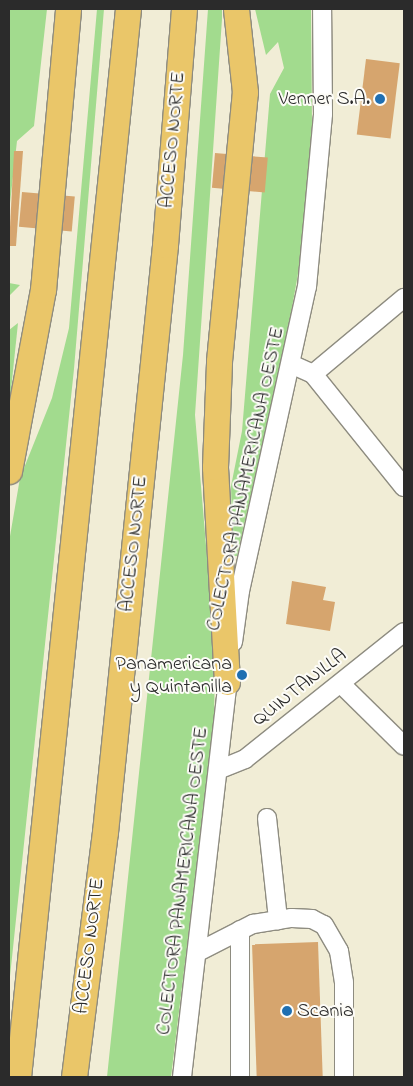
<!DOCTYPE html>
<style>
body{margin:0}
#map{position:relative;width:413px;height:1086px;overflow:hidden;background:#f1edd6;font-family:"Indie Flower",sans-serif}
div>[style]{position:absolute}
[style*='--x']{left:calc(var(--x)*1px);top:calc(var(--y)*1px);width:calc(var(--w)*1px);rotate:calc(var(--a)*1deg)}
.green>*{inset:0;background:#a2db8e}
.building>*{inset:0;background:#d6a56e;transform-origin:0 0}
.roads{filter:drop-shadow(1px 0 #8e8c80) drop-shadow(-1px 0 #8e8c80) drop-shadow(0 1px #8e8c80) drop-shadow(0 -1px #8e8c80)}
.minor>*{height:18px;margin:-9px;padding:0 9px;transform-origin:9px;border-radius:9px;background:#fff}
.highway>*{height:25px;margin:-12.5px;padding:0 12.5px;transform-origin:12.5px;border-radius:12.5px;background:#eac669}
.dots>*{width:14px;height:14px;translate:-50% -50%;box-sizing:border-box;border:2px solid #fdfcf7;border-radius:50%}
span{translate:-50% -50%;white-space:nowrap;text-align:center;line-height:1.15;-webkit-text-stroke:4px #fdfcf7;paint-order:stroke}
.poi-label{font-size:20px;color:#2b2b2b}
.right{translate:-100% -50%;text-align:right}
.left{translate:0 -50%;text-align:left}
.street-label{font-size:20px;color:#2b2b2b}
.frame{position:absolute;inset:0;border:10px solid #2b2b2b;pointer-events:none}
</style>
<div id="map">
<div class="green">
<i style="clip-path:polygon(9px 9px,47px 9px,34px 126px,17px 141px,9px 212px)"></i>
<i style="clip-path:polygon(97px 9px,104px 9px,74px 369px,9px 986px,9px 542px,20px 478px,52px 398px,69px 328px)"></i>
<i style="clip-path:polygon(208px 9px,222px 9px,222px 19px,195px 415px,215px 652px,214px 725px,171px 1077px,107px 1077px,183px 355px)"></i>
<i style="clip-path:polygon(255px 9px,311px 9px,312px 126px,301px 257px,288px 330px,237px 556px,233px 556px,231px 486px,242px 431px,270px 94px,284px 68px,278px 42px,266px 55px)"></i>
<i style="clip-path:polygon(9px 255px,9px 283px,20px 285px,9px 296px)"></i>
<i style="clip-path:polygon(18px 323px,9px 409px,9px 330px)"></i>
</div>
<div class="building">
<i style="left:366px;top:59px;width:34px;height:76px;rotate:7deg"></i>
<i style="clip-path:polygon(14px 151px,23px 151px,16px 246px,9px 246px)"></i>
<i style="left:215px;top:153px;width:53px;height:35px;rotate:5deg"></i>
<i style="left:22px;top:192px;width:53px;height:35px;rotate:5deg"></i>
<i style="clip-path:polygon(292px 581px,326px 587px,323px 600px,335px 602px,330px 631px,286px 624px)"></i>
<i style="left:318px;top:942px;width:135px;height:66px;rotate:88deg"></i>
</div>
<div class="roads">
<div class="minor">
<i style="--x:293;--y:365;--w:22;--a:24"></i>
<i style="--x:313;--y:374;--w:145;--a:51.2"></i>
<i style="--x:313;--y:374;--w:119;--a:-39.9"></i>
<i style="--x:233;--y:642;--w:51;--a:-82.2"></i>
<i style="--x:240;--y:591;--w:311;--a:-77.6"></i>
<i style="--x:307;--y:287;--w:174;--a:-84.7"></i>
<i style="--x:323;--y:114;--w:105;--a:-90.5"></i>
<i style="--x:341;--y:684;--w:88;--a:44.5"></i>
<i style="--x:218;--y:770;--w:29;--a:-22"></i>
<i style="--x:245;--y:759;--w:203;--a:-38.6"></i>
<i style="--x:267;--y:818;--w:103;--a:83.8"></i>
<i style="--x:198;--y:952;--w:62;--a:-27"></i>
<i style="--x:253;--y:924;--w:39;--a:-9"></i>
<i style="--x:292;--y:918;--w:20;--a:3"></i>
<i style="--x:312;--y:919;--w:13;--a:27"></i>
<i style="--x:324;--y:925;--w:30;--a:60"></i>
<i style="--x:339;--y:951;--w:31;--a:81"></i>
<i style="--x:344;--y:982;--w:95;--a:90"></i>
<i style="--x:182;--y:1077;--w:410;--a:-83.4"></i>
<i style="--x:240;--y:1077;--w:147;--a:-90"></i>
</div>
<div class="highway">
<i style="--x:9;--y:471;--w:184;--a:-79.4"></i>
<i style="--x:43;--y:290;--w:282;--a:-84.9"></i>
<i style="--x:227;--y:682;--w:215;--a:-93.2"></i>
<i style="--x:215;--y:467;--w:106;--a:-87.8"></i>
<i style="--x:219;--y:361;--w:270;--a:-84.5"></i>
<i style="--x:245;--y:92;--w:83;--a:-96.2"></i>
<i style="--x:18;--y:1077;--w:1074;--a:-84.12"></i>
<i style="--x:74;--y:1077;--w:247;--a:-82.8"></i>
<i style="--x:105;--y:832;--w:590;--a:-84.16"></i>
<i style="--x:165;--y:245;--w:237;--a:-85.4"></i>
</div>
</div>
<div class="dots">
<i style="left:380px;top:99px;background:#1f6fb2"></i>
<i style="left:242px;top:675px;background:#1f6fb2"></i>
<i style="left:287px;top:1011px;background:#1f6fb2"></i>
</div>
<div class="poi-label">
<span class="right" style="left:370px;top:99px">Venner S.A.</span>
<span class="right" style="left:232px;top:676px">Panamericana<br>y Quintanilla</span>
<span class="left" style="left:297px;top:1011px">Scania</span>
</div>
<div class="street-label">
<span style="left:173px;top:140px;rotate:-85deg">ACCESO NORTE</span>
<span style="left:246px;top:479px;rotate:-78deg">COLECTORA PANAMERICANA OESTE</span>
<span style="left:134px;top:544px;rotate:-84deg">ACCESO NORTE</span>
<span style="left:300px;top:688px;rotate:-38deg">QUINTANILLA</span>
<span style="left:183px;top:881px;rotate:-83deg">COLECTORA PANAMERICANA OESTE</span>
<span style="left:90px;top:946px;rotate:-83deg">ACCESO NORTE</span>
</div>
<div class="frame"></div>
</div>
